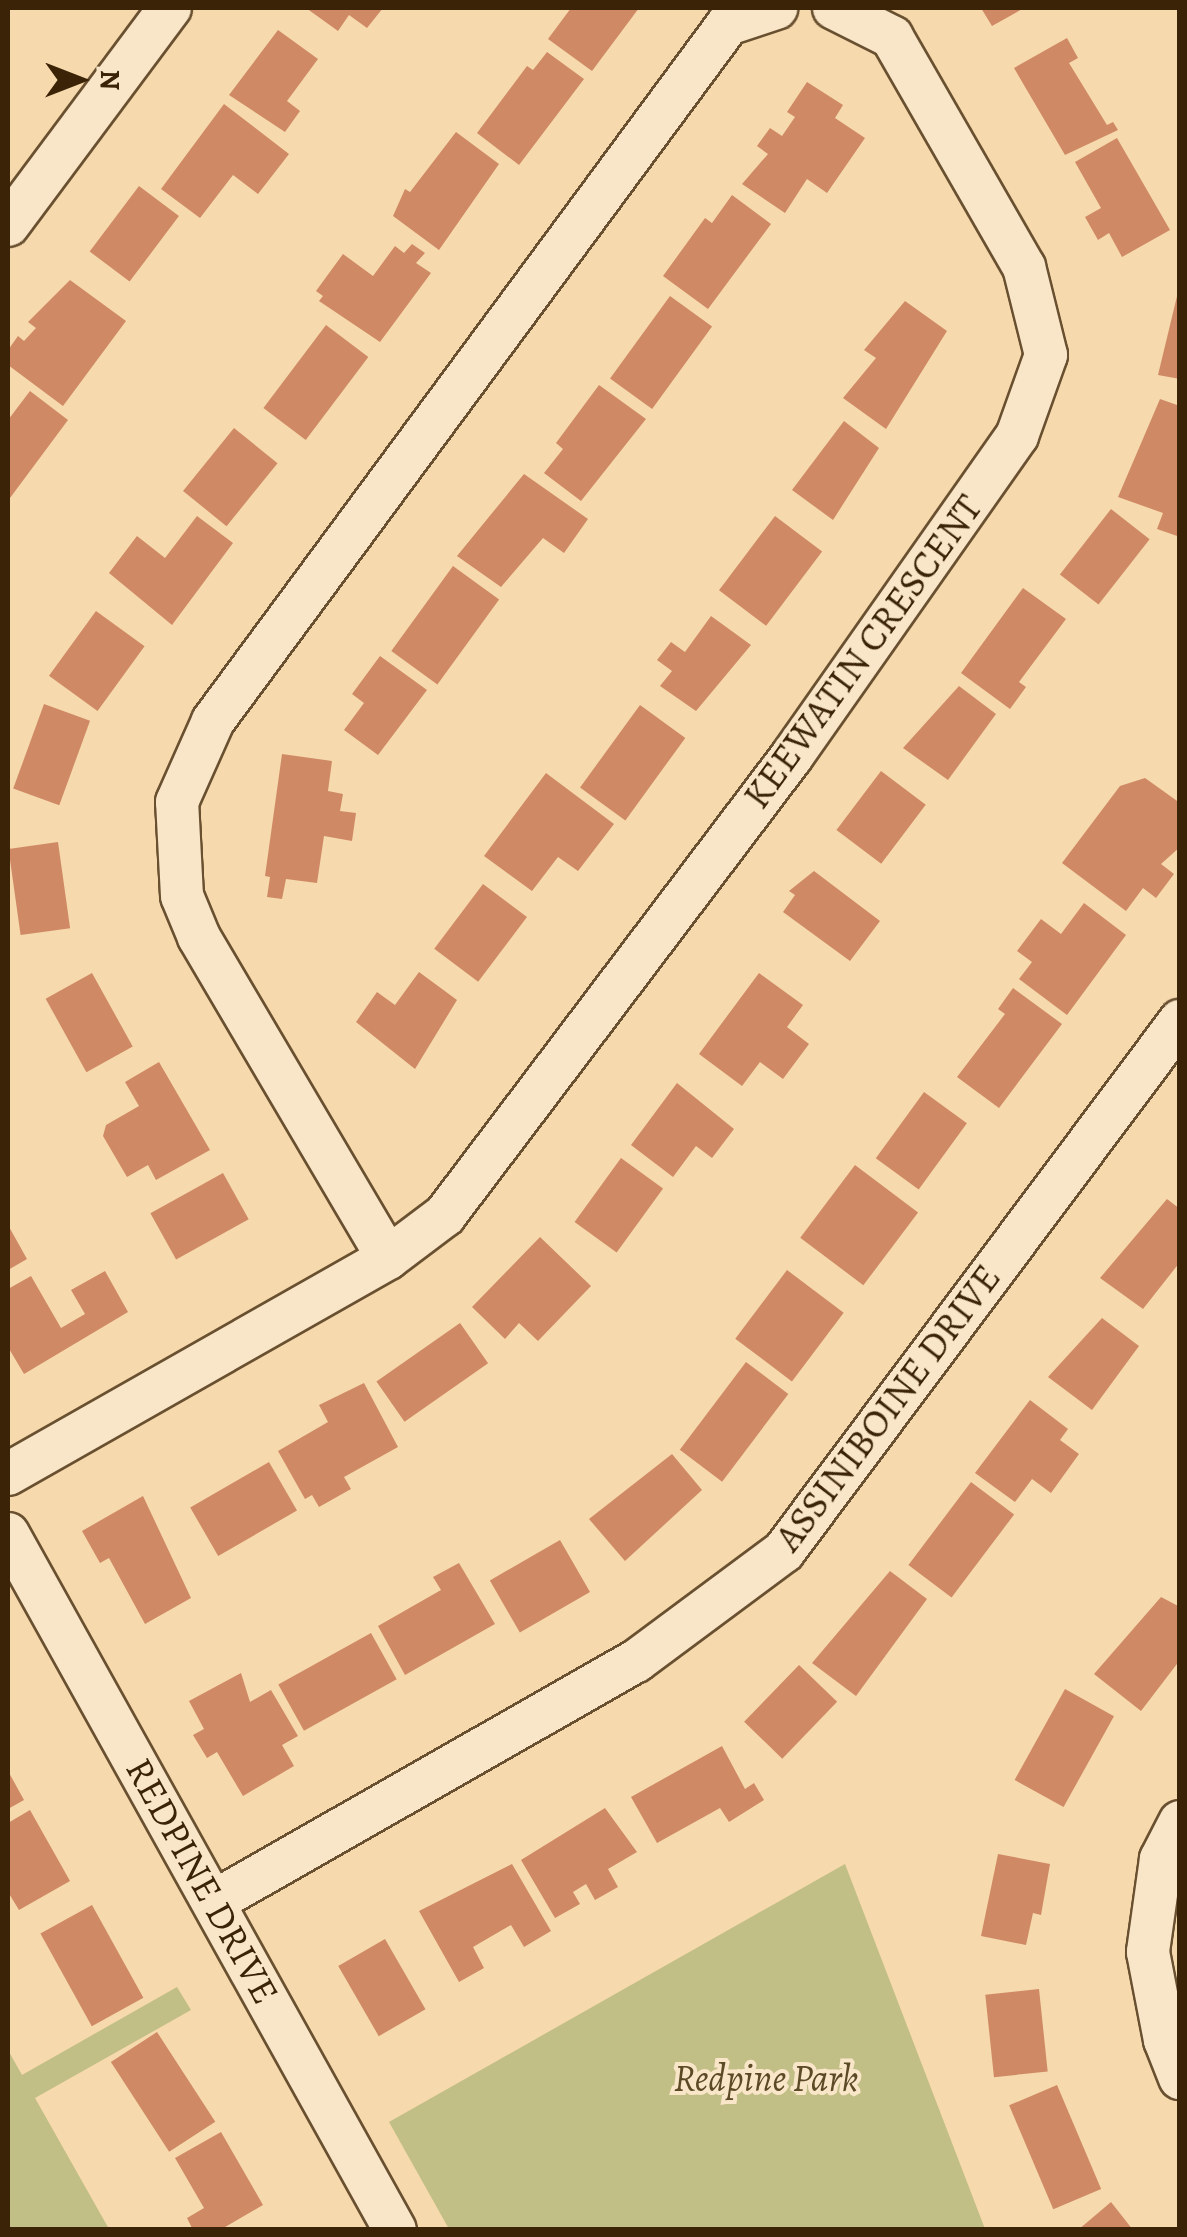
<!DOCTYPE html>
<style>
body{margin:0}
#map{position:relative;width:1187px;height:2237px;overflow:hidden;background:#f6d9ac;font-family:Alegreya,serif}
div>[style]{position:absolute}
[style*='--x']{left:calc(var(--x)*1px);top:calc(var(--y)*1px);width:calc(var(--w)*1px);rotate:calc(var(--a)*1deg)}
.green>*{inset:0;background:#c1be86}
.building>*{inset:0;background:#cf8a65;transform-origin:0 0}
.roads{filter:drop-shadow(2px 0 #695030) drop-shadow(-2px 0 #695030) drop-shadow(0 2px #695030) drop-shadow(0 -2px #695030)}
.minor>*{height:42px;margin:-21px;padding:0 21px;transform-origin:21px;border-radius:21px;background:#f9e6c9}
span{translate:-50% -50%;white-space:nowrap;text-align:center;line-height:1.15;-webkit-text-stroke:8px #f9e6c9;paint-order:stroke}
.street-label{font-size:38px;color:#3a2306}
.park-label{font-size:38px;color:#5c4a26;font-style:italic}
.frame{position:absolute;inset:0;border:10px solid #3a2306;pointer-events:none}
.north{position:absolute;left:30px;top:30px;width:100px;height:100px;-webkit-text-stroke:8px #f9e6c9;paint-order:stroke;rotate:90deg;font-size:28px;font-weight:700;line-height:40px;text-align:center;color:#3a2306}
.north::after{content:'';display:block;margin:auto;width:35px;height:45px;background:#3a2306;clip-path:polygon(50% 0,100% 100%,50% 72%,0 100%)}
</style>
<div id="map">
<div class="green">
<i style="clip-path:polygon(845px 1864px,985px 2229px,449px 2229px,389px 2122px)"></i>
<i style="clip-path:polygon(177px 1987px,191px 2010px,35px 2098px,109px 2229px,8px 2229px,8px 2050px,22px 2075px)"></i>
</div>
<div class="building">
<i style="clip-path:polygon(306px 8px,383px 8px,367px 28px,349px 15px,338px 31px)"></i>
<i style="clip-path:polygon(571px 8px,639px 8px,592px 71px,548px 39px)"></i>
<i style="clip-path:polygon(981px 8px,1024px 8px,992px 26px)"></i>
<i style="clip-path:polygon(278px 30px,318px 59px,287px 101px,300px 111px,285px 132px,229px 95px)"></i>
<i style="clip-path:polygon(1067px 38px,1078px 58px,1069px 63px,1107px 125px,1113px 122px,1118px 130px,1065px 155px,1014px 68px)"></i>
<i style="clip-path:polygon(547px 52px,584px 79px,519px 165px,477px 133px,527px 66px,533px 70px)"></i>
<i style="clip-path:polygon(807px 82px,843px 105px,835px 118px,865px 138px,827px 193px,807px 179px,785px 213px,742px 184px,768px 154px,757px 146px,770px 128px,782px 136px,795px 117px,787px 112px)"></i>
<i style="clip-path:polygon(224px 104px,289px 154px,258px 194px,233px 175px,200px 218px,161px 189px)"></i>
<i style="clip-path:polygon(456px 132px,499px 164px,439px 250px,393px 216px,405px 189px,410px 192px)"></i>
<i style="clip-path:polygon(1117px 138px,1170px 230px,1122px 257px,1109px 233px,1098px 240px,1085px 217px,1101px 208px,1075px 162px)"></i>
<i style="left:139px;top:186px;width:50px;height:82px;rotate:37deg"></i>
<i style="clip-path:polygon(732px 195px,771px 224px,708px 309px,663px 276px,705px 218px,712px 223px)"></i>
<i style="clip-path:polygon(412px 244px,425px 253px,416px 263px,431px 273px,380px 342px,319px 301px,323px 296px,316px 291px,343px 254px,373px 276px,395px 246px,404px 253px)"></i>
<i style="clip-path:polygon(70px 280px,126px 321px,63px 406px,8px 365px,8px 350px,18px 336px,24px 341px,36px 328px,28px 322px)"></i>
<i style="clip-path:polygon(1178px 292px,1180px 292px,1180px 379px,1158px 375px)"></i>
<i style="left:670px;top:296px;width:52px;height:102px;rotate:36deg"></i>
<i style="clip-path:polygon(905px 301px,947px 331px,886px 429px,843px 398px,876px 358px,864px 350px)"></i>
<i style="left:326px;top:325px;width:53px;height:104px;rotate:37deg"></i>
<i style="clip-path:polygon(599px 385px,646px 419px,581px 501px,544px 473px,563px 449px,556px 443px)"></i>
<i style="clip-path:polygon(30px 391px,68px 420px,10px 498px,8px 420px)"></i>
<i style="clip-path:polygon(1160px 399px,1180px 406px,1180px 537px,1157px 529px,1163px 513px,1118px 497px)"></i>
<i style="clip-path:polygon(844px 421px,879px 448px,833px 520px,792px 490px)"></i>
<i style="left:234px;top:428px;width:56px;height:81px;rotate:39deg"></i>
<i style="clip-path:polygon(524px 474px,588px 519px,564px 553px,543px 538px,501px 587px,457px 556px)"></i>
<i style="left:1111px;top:509px;width:49px;height:83px;rotate:38deg"></i>
<i style="clip-path:polygon(197px 516px,233px 543px,172px 625px,109px 573px,137px 536px,165px 558px)"></i>
<i style="left:775px;top:516px;width:59px;height:93px;rotate:37deg"></i>
<i style="left:453px;top:566px;width:57px;height:105px;rotate:36deg"></i>
<i style="clip-path:polygon(1023px 588px,1066px 619px,1019px 682px,1026px 687px,1010px 709px,961px 673px)"></i>
<i style="left:96px;top:611px;width:60px;height:80px;rotate:36deg"></i>
<i style="clip-path:polygon(711px 616px,751px 645px,696px 711px,660px 686px,672px 671px,657px 660px,671px 642px,685px 652px)"></i>
<i style="clip-path:polygon(380px 656px,427px 690px,378px 755px,344px 730px,364px 703px,352px 694px)"></i>
<i style="clip-path:polygon(959px 686px,996px 714px,948px 780px,903px 748px)"></i>
<i style="left:44px;top:704px;width:49px;height:90px;rotate:20deg"></i>
<i style="left:640px;top:705px;width:56px;height:102px;rotate:36deg"></i>
<i style="clip-path:polygon(282px 754px,332px 761px,328px 791px,343px 794px,340px 811px,356px 813px,352px 841px,324px 836px,317px 883px,286px 879px,282px 899px,267px 897px,270px 877px,265px 876px)"></i>
<i style="left:881px;top:771px;width:56px;height:74px;rotate:37deg"></i>
<i style="clip-path:polygon(546px 773px,614px 824px,578px 871px,558px 857px,532px 891px,484px 856px)"></i>
<i style="clip-path:polygon(1145px 778px,1180px 803px,1180px 847px,1161px 864px,1174px 874px,1156px 898px,1143px 888px,1126px 911px,1062px 863px,1120px 786px)"></i>
<i style="left:58px;top:842px;width:87px;height:50px;rotate:82deg"></i>
<i style="clip-path:polygon(814px 871px,880px 921px,850px 961px,783px 912px,795px 895px,789px 891px)"></i>
<i style="left:483px;top:884px;width:55px;height:81px;rotate:37deg"></i>
<i style="clip-path:polygon(1084px 903px,1126px 935px,1067px 1015px,1019px 979px,1032px 962px,1017px 951px,1041px 919px,1061px 934px)"></i>
<i style="clip-path:polygon(419px 972px,457px 1000px,415px 1069px,356px 1022px,377px 992px,395px 1005px)"></i>
<i style="left:92px;top:973px;width:84px;height:53px;rotate:61deg"></i>
<i style="clip-path:polygon(759px 973px,803px 1005px,787px 1027px,809px 1044px,783px 1079px,760px 1062px,742px 1086px,699px 1054px)"></i>
<i style="clip-path:polygon(1013px 988px,1062px 1024px,999px 1108px,957px 1077px,1005px 1014px,998px 1009px)"></i>
<i style="clip-path:polygon(159px 1062px,210px 1150px,156px 1180px,148px 1165px,127px 1177px,103px 1136px,106px 1125px,139px 1106px,125px 1082px)"></i>
<i style="clip-path:polygon(677px 1083px,734px 1129px,712px 1158px,696px 1146px,673px 1177px,631px 1145px)"></i>
<i style="left:924px;top:1092px;width:53px;height:82px;rotate:36deg"></i>
<i style="left:621px;top:1158px;width:52px;height:79px;rotate:36deg"></i>
<i style="left:855px;top:1165px;width:79px;height:91px;rotate:37deg"></i>
<i style="left:223px;top:1173px;width:53px;height:83px;rotate:61deg"></i>
<i style="clip-path:polygon(1167px 1199px,1180px 1209px,1180px 1262px,1143px 1309px,1100px 1278px)"></i>
<i style="clip-path:polygon(8px 1225px,27px 1259px,8px 1270px)"></i>
<i style="clip-path:polygon(540px 1237px,591px 1286px,538px 1341px,519px 1323px,505px 1339px,472px 1307px)"></i>
<i style="left:787px;top:1270px;width:71px;height:86px;rotate:37deg"></i>
<i style="clip-path:polygon(105px 1271px,128px 1312px,24px 1374px,8px 1347px,8px 1289px,31px 1276px,61px 1328px,85px 1314px,71px 1290px)"></i>
<i style="clip-path:polygon(1102px 1318px,1139px 1346px,1092px 1410px,1048px 1377px)"></i>
<i style="left:460px;top:1323px;width:49px;height:102px;rotate:55deg"></i>
<i style="left:746px;top:1362px;width:53px;height:110px;rotate:37deg"></i>
<i style="clip-path:polygon(364px 1383px,398px 1447px,344px 1477px,351px 1489px,319px 1507px,312px 1495px,305px 1499px,278px 1451px,328px 1422px,319px 1405px)"></i>
<i style="clip-path:polygon(1030px 1400px,1068px 1429px,1060px 1440px,1079px 1454px,1051px 1493px,1032px 1479px,1015px 1502px,975px 1473px)"></i>
<i style="clip-path:polygon(672px 1454px,702px 1490px,625px 1561px,589px 1519px)"></i>
<i style="left:269px;top:1462px;width:56px;height:91px;rotate:60deg"></i>
<i style="left:971px;top:1482px;width:54px;height:104px;rotate:37deg"></i>
<i style="clip-path:polygon(143px 1496px,191px 1598px,145px 1624px,109px 1558px,100px 1563px,82px 1531px)"></i>
<i style="left:560px;top:1540px;width:60px;height:81px;rotate:60deg"></i>
<i style="clip-path:polygon(459px 1563px,495px 1624px,405px 1675px,378px 1626px,441px 1590px,433px 1577px)"></i>
<i style="clip-path:polygon(890px 1571px,927px 1599px,856px 1696px,812px 1663px)"></i>
<i style="clip-path:polygon(1161px 1597px,1180px 1607px,1180px 1660px,1141px 1711px,1094px 1674px)"></i>
<i style="left:371px;top:1633px;width:53px;height:106px;rotate:61deg"></i>
<i style="left:799px;top:1665px;width:53px;height:79px;rotate:44deg"></i>
<i style="clip-path:polygon(241px 1673px,250px 1702px,271px 1690px,298px 1736px,282px 1745px,294px 1766px,243px 1796px,217px 1752px,207px 1758px,193px 1735px,204px 1729px,189px 1701px)"></i>
<i style="left:1065px;top:1689px;width:56px;height:104px;rotate:29deg"></i>
<i style="clip-path:polygon(722px 1746px,745px 1789px,754px 1783px,764px 1800px,729px 1822px,720px 1808px,657px 1843px,631px 1797px)"></i>
<i style="clip-path:polygon(8px 1771px,24px 1800px,8px 1809px)"></i>
<i style="clip-path:polygon(605px 1808px,637px 1852px,608px 1869px,618px 1887px,595px 1900px,586px 1884px,573px 1892px,580px 1904px,555px 1918px,521px 1860px)"></i>
<i style="clip-path:polygon(30px 1810px,70px 1881px,19px 1910px,8px 1892px,8px 1823px)"></i>
<i style="clip-path:polygon(998px 1854px,1050px 1864px,1041px 1915px,1033px 1913px,1026px 1945px,981px 1936px)"></i>
<i style="clip-path:polygon(512px 1864px,551px 1931px,524px 1947px,511px 1925px,473px 1947px,484px 1968px,459px 1982px,419px 1911px)"></i>
<i style="left:92px;top:1905px;width:106px;height:59px;rotate:61deg"></i>
<i style="left:385px;top:1939px;width:81px;height:54px;rotate:60deg"></i>
<i style="left:1039px;top:1989px;width:83px;height:54px;rotate:84deg"></i>
<i style="left:157px;top:2032px;width:107px;height:55px;rotate:57deg"></i>
<i style="left:1057px;top:2085px;width:113px;height:52px;rotate:67deg"></i>
<i style="clip-path:polygon(221px 2132px,263px 2205px,220px 2230px,193px 2230px,187px 2218px,204px 2208px,175px 2158px)"></i>
<i style="clip-path:polygon(1111px 2202px,1133px 2230px,1078px 2230px)"></i>
</div>
<div class="roads">
<div class="minor">
<i style="--x:8;--y:225;--w:271;--a:-53.3"></i>
<i style="--x:388;--y:1258;--w:373;--a:-120.5"></i>
<i style="--x:199;--y:937;--w:44;--a:-112.5"></i>
<i style="--x:182;--y:896;--w:94;--a:-93"></i>
<i style="--x:177;--y:802;--w:89;--a:-66"></i>
<i style="--x:213;--y:721;--w:867;--a:-53.54"></i>
<i style="--x:728;--y:24;--w:51;--a:-18.4"></i>
<i style="--x:8;--y:1474;--w:437;--a:-29.6"></i>
<i style="--x:388;--y:1258;--w:71;--a:-37"></i>
<i style="--x:445;--y:1215;--w:575;--a:-52.91"></i>
<i style="--x:792;--y:756;--w:391;--a:-54.9"></i>
<i style="--x:1017;--y:436;--w:86;--a:-70.3"></i>
<i style="--x:1046;--y:355;--w:91;--a:-104"></i>
<i style="--x:1024;--y:267;--w:265;--a:-119.9"></i>
<i style="--x:892;--y:37;--w:65;--a:-153.4"></i>
<i style="--x:8;--y:1534;--w:796;--a:60.92"></i>
<i style="--x:1180;--y:1822;--w:42;--a:117.2"></i>
<i style="--x:1161;--y:1859;--w:94;--a:98"></i>
<i style="--x:1148;--y:1952;--w:90;--a:79.1"></i>
<i style="--x:1165;--y:2040;--w:41;--a:68.5"></i>
<i style="--x:215;--y:1901;--w:485;--a:-29.7"></i>
<i style="--x:636;--y:1661;--w:184;--a:-36.6"></i>
<i style="--x:784;--y:1551;--w:662;--a:-53.23"></i>
</div>
</div>
<div class="street-label">
<span style="left:863px;top:652px;rotate:-54deg">KEEWATIN CRESCENT</span>
<span style="left:888px;top:1408px;rotate:-53deg">ASSINIBOINE DRIVE</span>
<span style="left:202px;top:1881px;rotate:61deg">REDPINE DRIVE</span>
</div>
<div class="park-label">
<span style="left:766px;top:2079px">Redpine Park</span>
</div>
<div class="frame"></div>
<div class="north">N</div>
</div>
